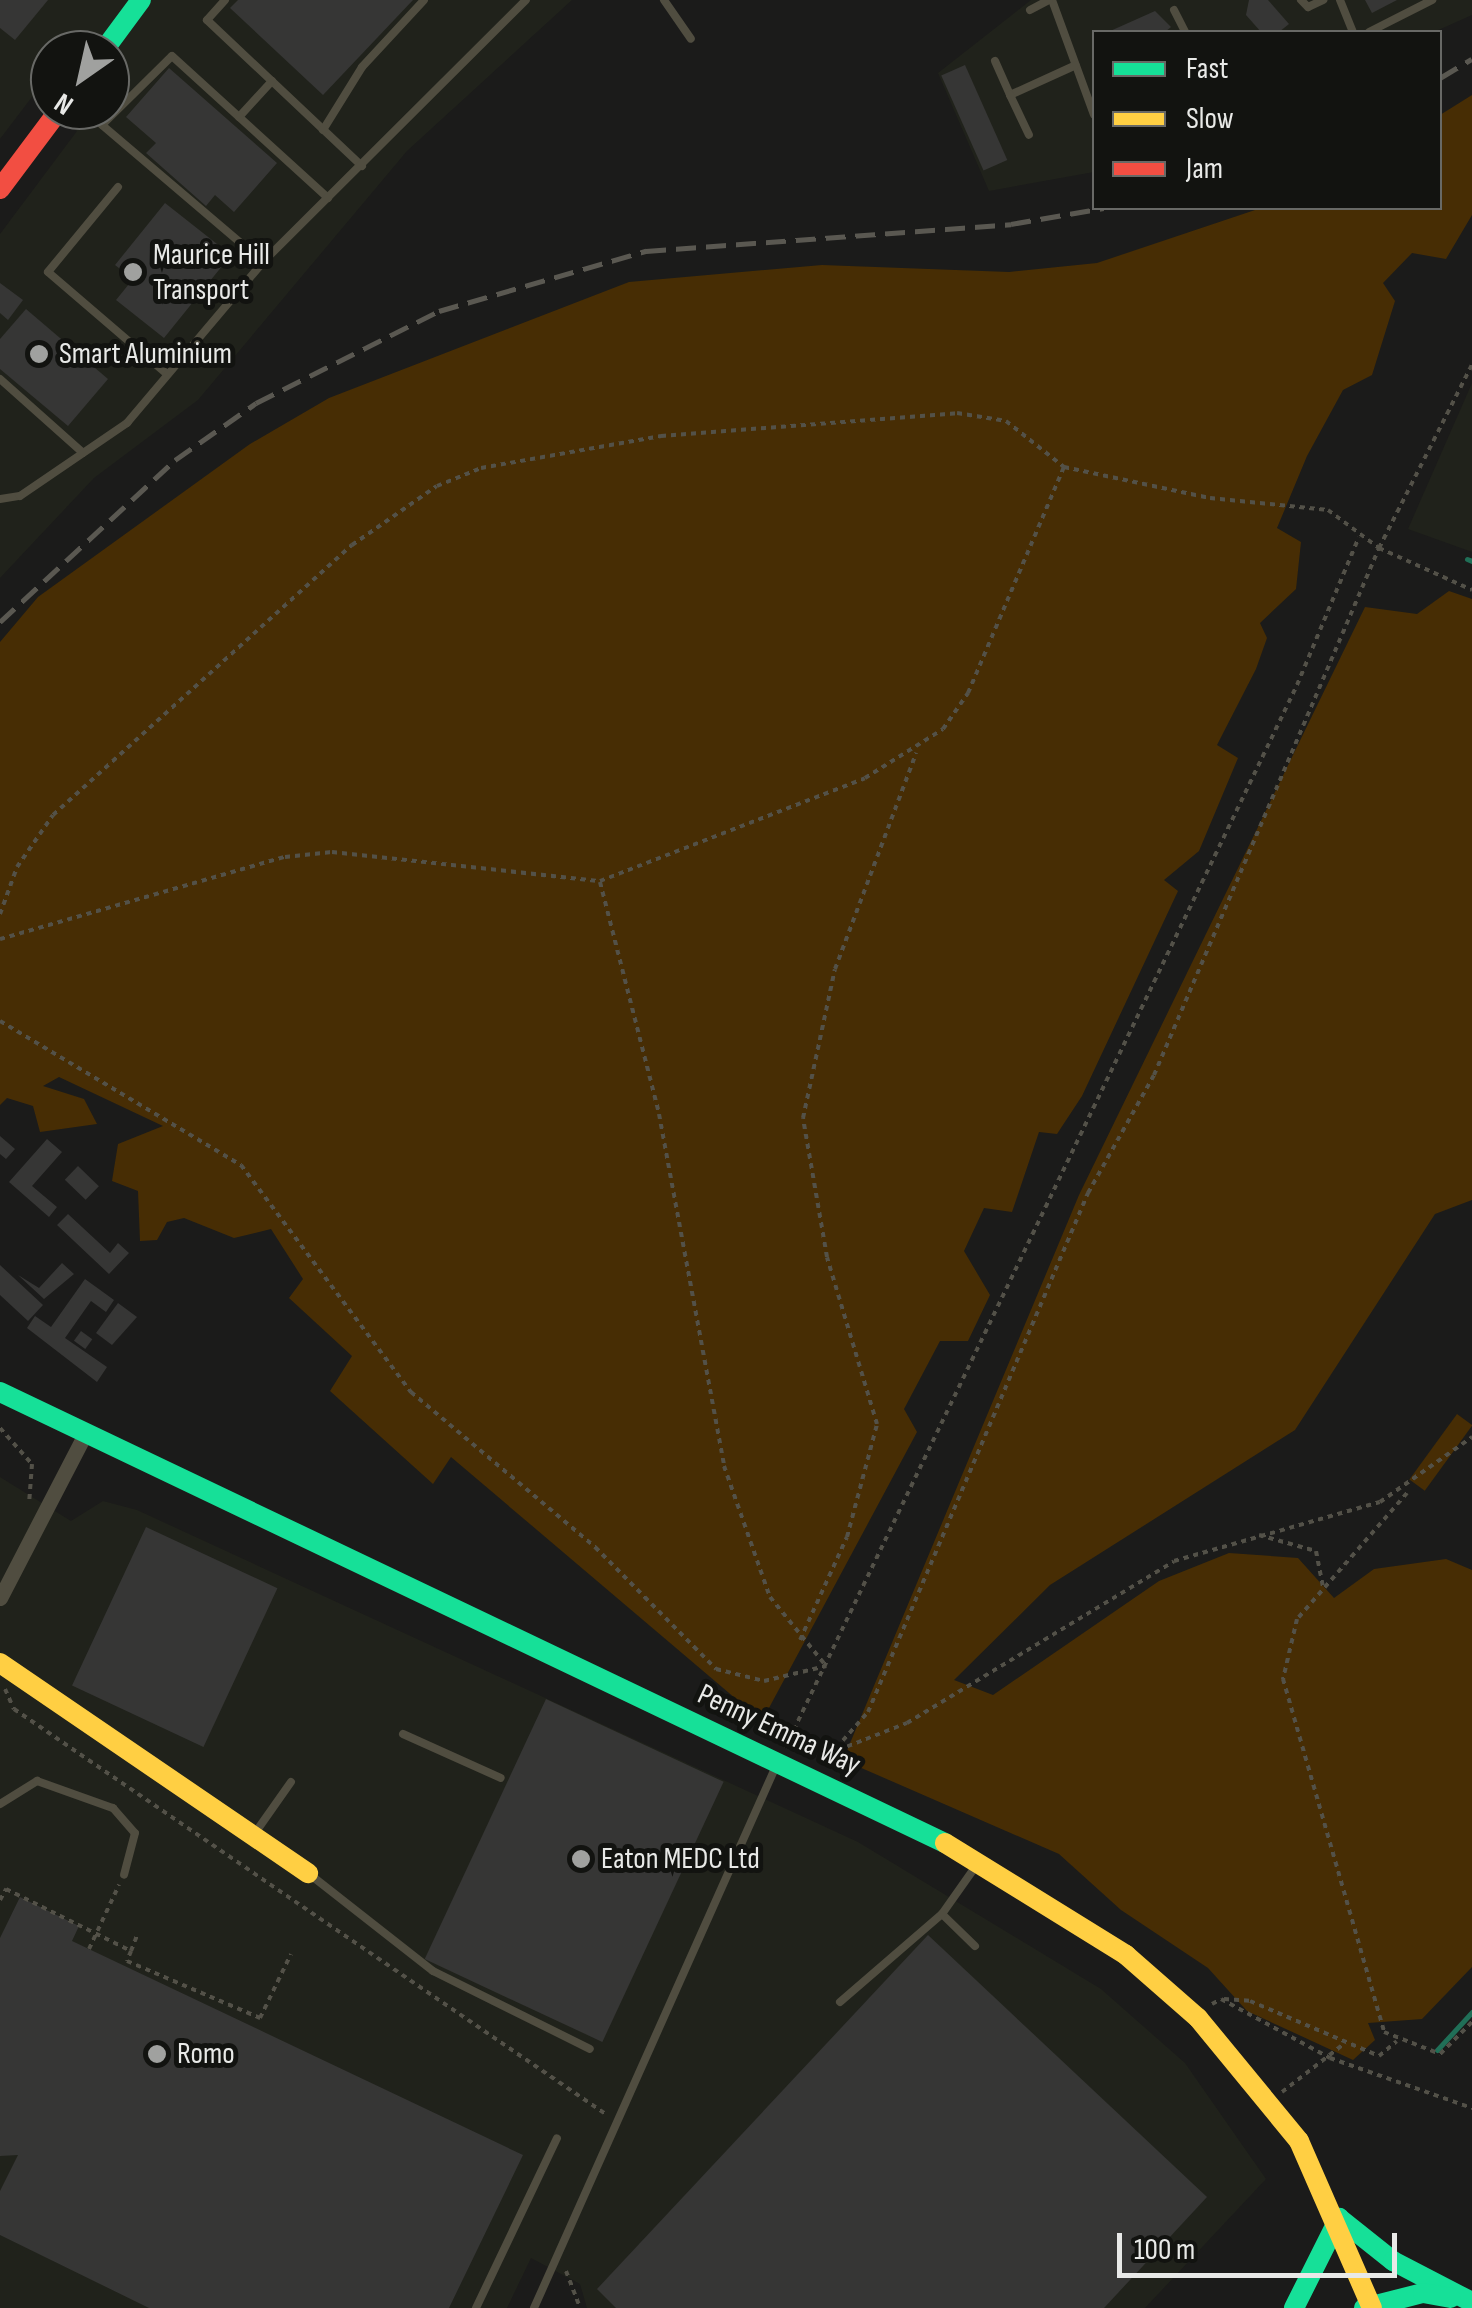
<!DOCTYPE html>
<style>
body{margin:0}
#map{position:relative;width:1472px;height:2308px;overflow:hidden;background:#1b1b1a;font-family:"Sofia Sans Condensed",sans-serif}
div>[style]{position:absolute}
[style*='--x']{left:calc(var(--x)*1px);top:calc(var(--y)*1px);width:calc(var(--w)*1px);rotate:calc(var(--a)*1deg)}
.built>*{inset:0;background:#20221b}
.green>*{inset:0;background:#472d04;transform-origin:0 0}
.stream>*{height:5px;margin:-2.5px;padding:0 2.5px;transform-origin:2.5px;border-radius:2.5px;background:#206f57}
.building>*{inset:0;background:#363635;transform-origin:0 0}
.path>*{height:4px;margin-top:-2px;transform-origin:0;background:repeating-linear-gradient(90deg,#535148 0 5px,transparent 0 10px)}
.lane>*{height:8px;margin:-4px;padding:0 4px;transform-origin:4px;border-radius:4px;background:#504d40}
.street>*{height:15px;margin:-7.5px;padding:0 7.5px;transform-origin:7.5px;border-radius:7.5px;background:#504d40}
.fast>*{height:20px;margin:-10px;padding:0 10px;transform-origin:10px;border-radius:10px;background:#16e098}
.slow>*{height:20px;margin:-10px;padding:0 10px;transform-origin:10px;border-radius:10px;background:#ffcf43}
.jam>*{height:20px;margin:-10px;padding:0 10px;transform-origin:10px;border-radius:10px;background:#f24e42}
.rail>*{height:5px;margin-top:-2.5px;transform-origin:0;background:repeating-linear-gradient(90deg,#5a5851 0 20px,transparent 0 30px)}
.dots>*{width:28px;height:28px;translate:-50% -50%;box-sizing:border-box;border:5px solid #121310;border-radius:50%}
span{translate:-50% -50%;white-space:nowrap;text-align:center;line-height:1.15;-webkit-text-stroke:10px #121310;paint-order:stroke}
.poi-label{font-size:30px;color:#e8e9e7}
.left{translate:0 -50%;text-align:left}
.street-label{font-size:30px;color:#e8e9e7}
.legend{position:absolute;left:1092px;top:30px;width:350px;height:180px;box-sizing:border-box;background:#121310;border:2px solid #686966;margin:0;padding:12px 18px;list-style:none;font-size:30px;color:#e8e9e7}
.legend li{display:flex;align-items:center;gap:20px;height:50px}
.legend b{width:50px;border:2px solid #686966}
.north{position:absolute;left:30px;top:30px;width:100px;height:100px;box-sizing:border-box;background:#121310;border:2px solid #686966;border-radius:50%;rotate:214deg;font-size:28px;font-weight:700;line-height:40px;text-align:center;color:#e8e9e7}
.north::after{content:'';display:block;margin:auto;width:35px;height:45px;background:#a0a19f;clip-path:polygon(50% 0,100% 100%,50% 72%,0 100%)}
.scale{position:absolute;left:1117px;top:2233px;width:280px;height:45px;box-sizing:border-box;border:5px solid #e8e9e7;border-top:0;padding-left:12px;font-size:30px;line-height:35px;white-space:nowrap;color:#e8e9e7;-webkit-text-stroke:8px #121310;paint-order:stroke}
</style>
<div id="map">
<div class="built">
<i style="clip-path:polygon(evenodd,0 0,572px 0,407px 151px,198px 400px,94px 478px,0 578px,0 234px,77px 131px,32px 97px,0 139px,0 0,50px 50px,110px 50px,110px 110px,50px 110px,50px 50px)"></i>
<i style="clip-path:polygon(1031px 0,1472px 0,1472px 15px,1434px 32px,1094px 32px,1094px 172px,989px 191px,938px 73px)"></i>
<i style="clip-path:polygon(1472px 383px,1472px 552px,1408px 529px)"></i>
<i style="clip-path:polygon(0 1477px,71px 1521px,103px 1501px,137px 1510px,858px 1842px,1101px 1989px,1185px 2063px,1266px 2179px,1145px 2308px,587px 2308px,580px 2284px,531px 2258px,507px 2308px,0 2308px)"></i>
</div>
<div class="green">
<i style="clip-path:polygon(1472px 95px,1472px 215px,1446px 259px,1412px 253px,1383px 283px,1395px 301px,1372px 375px,1343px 390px,1307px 456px,1277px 528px,1301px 542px,1296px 589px,1260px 623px,1267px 638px,1256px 669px,1217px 745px,1238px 758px,1199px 851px,1164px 880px,1178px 891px,1082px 1096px,1057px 1134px,1039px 1132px,1012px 1212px,984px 1208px,964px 1251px,990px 1295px,968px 1341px,940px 1341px,904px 1409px,917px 1432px,762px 1721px,451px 1457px,433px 1484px,330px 1391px,352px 1356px,289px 1298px,303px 1279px,271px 1229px,234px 1238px,184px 1218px,167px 1222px,157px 1240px,140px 1241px,138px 1191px,112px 1181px,118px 1144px,163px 1126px,59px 1077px,43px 1086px,84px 1099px,97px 1124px,40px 1132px,33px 1106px,7px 1098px,0 1105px,0 642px,38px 597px,250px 444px,329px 398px,629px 282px,822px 265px,1009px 272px,1097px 263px,1261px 208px,1440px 208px,1440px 115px)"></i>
<i style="clip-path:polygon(1449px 591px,1472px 599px,1472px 1200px,1435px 1214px,1295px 1430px,1050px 1585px,954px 1680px,993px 1695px,1159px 1581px,1229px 1553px,1298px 1558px,1334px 1598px,1374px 1569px,1446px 1559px,1472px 1570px,1472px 1967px,1422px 2019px,1368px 2023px,1375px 2040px,1353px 2060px,1247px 2011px,1208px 1968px,1121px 1910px,1059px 1854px,843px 1760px,1079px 1195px,1365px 607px,1417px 614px)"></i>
<i style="left:1457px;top:1414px;width:19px;height:81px;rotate:36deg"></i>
</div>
<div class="stream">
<i style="--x:1467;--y:559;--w:5;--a:22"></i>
<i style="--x:1437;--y:2050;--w:52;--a:-47.4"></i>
</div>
<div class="building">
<i style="clip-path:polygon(0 0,48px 0,15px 40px,0 28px)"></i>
<i style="clip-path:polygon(238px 0,413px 0,323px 95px,230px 8px)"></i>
<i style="clip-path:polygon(1268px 0,1289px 24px,1279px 32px,1261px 32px,1246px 15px,1249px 0)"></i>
<i style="clip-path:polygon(1365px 0,1397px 0,1372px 13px)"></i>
<i style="clip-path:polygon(1155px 11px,1171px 27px,1165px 32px,1108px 32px)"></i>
<i style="left:965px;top:65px;width:104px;height:26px;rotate:66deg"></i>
<i style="clip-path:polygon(169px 68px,277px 163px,234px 212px,215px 195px,206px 206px,146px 153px,156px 143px,126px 117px)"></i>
<i style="clip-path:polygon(165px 203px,231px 255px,164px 338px,116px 300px,133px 279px,115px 265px)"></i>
<i style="clip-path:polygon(0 283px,23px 300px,8px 320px,0 313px)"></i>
<i style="clip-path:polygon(26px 309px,108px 379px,68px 426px,0 369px,0 339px)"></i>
<i style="clip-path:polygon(0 1136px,15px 1149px,6px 1159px,0 1154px)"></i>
<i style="clip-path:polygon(47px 1139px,62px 1152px,32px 1186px,57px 1207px,49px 1217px,9px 1182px)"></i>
<i style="left:78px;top:1166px;width:29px;height:19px;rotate:44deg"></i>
<i style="clip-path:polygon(68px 1214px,110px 1253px,118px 1243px,129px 1253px,109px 1274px,57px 1225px)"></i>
<i style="clip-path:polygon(62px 1263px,74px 1274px,44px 1299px,18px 1275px,39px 1288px)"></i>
<i style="clip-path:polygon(0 1265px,43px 1305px,28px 1321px,0 1295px)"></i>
<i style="clip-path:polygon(85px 1279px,114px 1300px,106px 1312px,91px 1301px,65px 1338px,107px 1367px,97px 1382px,27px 1328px,35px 1316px,51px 1327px)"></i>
<i style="clip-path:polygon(118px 1303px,137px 1317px,112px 1345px,96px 1333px)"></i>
<i style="left:81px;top:1331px;width:14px;height:12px;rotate:36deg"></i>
<i style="left:146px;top:1527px;width:145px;height:175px;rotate:25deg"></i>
<i style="left:546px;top:1699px;width:196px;height:287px;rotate:25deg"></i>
<i style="clip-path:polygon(20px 1897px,79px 1926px,72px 1941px,523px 2155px,449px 2308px,149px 2308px,0 2235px,0 2191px,18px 2155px,0 2156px,0 1938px)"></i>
<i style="clip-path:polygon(928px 1935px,1207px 2197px,1104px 2308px,616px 2308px,597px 2289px)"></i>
</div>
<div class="path">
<i style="--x:600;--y:882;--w:239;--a:75.7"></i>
<i style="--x:659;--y:1114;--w:358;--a:79.5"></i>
<i style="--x:724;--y:1466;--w:139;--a:70.7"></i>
<i style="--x:770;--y:1597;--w:89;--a:50.9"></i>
<i style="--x:0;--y:914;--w:50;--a:-70.1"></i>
<i style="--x:17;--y:867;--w:63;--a:-55.3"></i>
<i style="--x:53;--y:815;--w:403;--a:-42.1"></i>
<i style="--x:352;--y:545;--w:103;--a:-34.8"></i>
<i style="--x:437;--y:486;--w:48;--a:-22.2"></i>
<i style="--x:481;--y:468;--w:183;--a:-10.1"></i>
<i style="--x:661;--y:436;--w:297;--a:-4.4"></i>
<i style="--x:957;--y:413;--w:50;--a:9.3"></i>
<i style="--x:1006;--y:421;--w:74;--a:38.4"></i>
<i style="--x:1064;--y:467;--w:149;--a:12"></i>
<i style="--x:1210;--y:498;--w:119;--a:5.8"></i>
<i style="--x:1328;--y:510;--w:64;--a:36.7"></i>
<i style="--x:1379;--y:548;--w:102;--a:24.3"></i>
<i style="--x:0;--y:939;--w:297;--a:-16.1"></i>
<i style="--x:285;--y:857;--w:47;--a:-6.1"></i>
<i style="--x:332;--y:852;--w:270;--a:6.2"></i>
<i style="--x:600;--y:881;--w:284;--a:-21.2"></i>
<i style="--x:865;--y:778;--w:92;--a:-32.1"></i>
<i style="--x:943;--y:729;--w:44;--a:-55.2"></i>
<i style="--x:968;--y:693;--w:246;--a:-67"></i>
<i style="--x:0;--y:1021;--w:281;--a:30.9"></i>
<i style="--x:241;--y:1165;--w:284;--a:53.2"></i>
<i style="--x:411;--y:1392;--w:241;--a:40.1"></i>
<i style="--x:595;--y:1547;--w:172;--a:45.2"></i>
<i style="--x:716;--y:1669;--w:49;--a:14"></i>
<i style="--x:764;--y:1681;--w:64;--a:-13.6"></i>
<i style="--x:0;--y:1428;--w:48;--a:48.4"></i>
<i style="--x:32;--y:1464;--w:40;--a:94.3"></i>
<i style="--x:1407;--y:1493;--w:167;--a:131.1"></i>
<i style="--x:1297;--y:1619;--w:62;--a:103.1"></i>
<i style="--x:1283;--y:1679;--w:367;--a:74"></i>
<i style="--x:1384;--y:2032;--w:60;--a:21.4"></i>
<i style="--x:1440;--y:2054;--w:45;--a:-45"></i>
<i style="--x:1259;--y:1535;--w:59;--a:15.7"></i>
<i style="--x:1316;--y:1551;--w:36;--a:79"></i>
<i style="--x:800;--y:1640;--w:113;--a:-65.5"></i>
<i style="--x:847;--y:1537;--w:117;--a:-75.1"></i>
<i style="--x:877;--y:1424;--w:174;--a:-106.7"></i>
<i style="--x:827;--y:1257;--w:141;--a:-99.8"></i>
<i style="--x:803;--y:1118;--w:152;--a:-77.9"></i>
<i style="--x:835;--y:969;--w:231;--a:-69.4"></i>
<i style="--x:5;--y:1689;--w:22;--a:66"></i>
<i style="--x:14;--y:1709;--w:719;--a:34.4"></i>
<i style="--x:785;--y:1748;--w:1180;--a:-64.28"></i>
<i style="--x:1297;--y:685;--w:160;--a:-67.3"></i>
<i style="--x:838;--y:1750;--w:74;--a:-21.4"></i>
<i style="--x:907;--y:1723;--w:312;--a:-31.2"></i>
<i style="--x:1174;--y:1561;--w:214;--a:-16"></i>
<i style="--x:1380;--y:1502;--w:113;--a:-35.2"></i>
<i style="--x:823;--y:1763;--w:68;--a:-48.6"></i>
<i style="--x:868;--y:1712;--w:564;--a:-67.03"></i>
<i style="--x:1088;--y:1193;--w:135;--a:-60.8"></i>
<i style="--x:1154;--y:1075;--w:573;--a:-66.88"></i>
<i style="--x:1379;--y:548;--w:205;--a:-63.1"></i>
<i style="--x:0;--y:1900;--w:13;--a:-61"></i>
<i style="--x:6;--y:1889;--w:140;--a:26.4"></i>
<i style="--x:131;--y:1951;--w:17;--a:-69"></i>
<i style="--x:89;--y:1949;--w:71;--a:-64.9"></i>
<i style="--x:131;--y:1951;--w:11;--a:112"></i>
<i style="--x:127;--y:1961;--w:145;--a:23.2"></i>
<i style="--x:260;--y:2018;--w:71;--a:-64.2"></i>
<i style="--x:1224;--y:1999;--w:26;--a:4"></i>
<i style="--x:1250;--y:2001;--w:140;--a:23.1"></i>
<i style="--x:1379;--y:2056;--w:23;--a:-40"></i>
<i style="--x:1212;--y:2004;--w:10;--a:-29"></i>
<i style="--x:1221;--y:1999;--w:124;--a:28.4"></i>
<i style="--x:1330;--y:2058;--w:151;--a:19.4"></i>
<i style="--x:1282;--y:2092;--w:80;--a:-37.9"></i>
<i style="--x:566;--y:2271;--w:40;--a:69"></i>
</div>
<div class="lane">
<i style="--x:225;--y:0;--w:27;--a:132"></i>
<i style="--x:207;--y:20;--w:213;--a:43.3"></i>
<i style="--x:664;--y:0;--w:47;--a:55.3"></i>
<i style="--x:1052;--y:0;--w:122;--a:69.9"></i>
<i style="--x:1301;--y:0;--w:10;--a:45"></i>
<i style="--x:1308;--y:7;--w:17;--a:-25"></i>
<i style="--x:1340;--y:0;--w:35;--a:68"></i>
<i style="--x:1030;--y:10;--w:21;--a:-28"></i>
<i style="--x:1174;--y:10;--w:25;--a:63"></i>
<i style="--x:1369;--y:32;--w:71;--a:-26.9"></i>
<i style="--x:995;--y:61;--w:37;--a:66"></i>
<i style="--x:1010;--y:95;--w:72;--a:-24.4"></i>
<i style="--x:1010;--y:95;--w:44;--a:64.6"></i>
<i style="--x:239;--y:117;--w:49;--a:-47.5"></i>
<i style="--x:323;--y:130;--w:74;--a:-58.2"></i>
<i style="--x:362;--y:67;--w:91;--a:-47.2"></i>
<i style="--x:118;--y:187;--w:110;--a:129.5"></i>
<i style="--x:48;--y:272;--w:157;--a:40.6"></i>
<i style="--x:263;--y:262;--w:211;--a:-139.6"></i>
<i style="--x:102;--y:125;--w:98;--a:-44.6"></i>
<i style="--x:172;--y:56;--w:211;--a:42.3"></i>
<i style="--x:0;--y:379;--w:111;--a:41.7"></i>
<i style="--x:0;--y:499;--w:20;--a:-9"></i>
<i style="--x:20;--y:496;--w:130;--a:-34.3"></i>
<i style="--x:127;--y:423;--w:211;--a:-49.8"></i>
<i style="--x:263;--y:262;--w:371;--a:-44.9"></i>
<i style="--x:403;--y:1734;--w:107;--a:24.2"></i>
<i style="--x:0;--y:1804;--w:44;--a:-31.9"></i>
<i style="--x:37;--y:1781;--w:81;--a:19.6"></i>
<i style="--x:113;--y:1808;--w:33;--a:49"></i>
<i style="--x:135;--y:1833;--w:43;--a:104.7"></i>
<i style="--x:253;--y:1836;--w:66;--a:-54.9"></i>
<i style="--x:308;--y:1873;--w:159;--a:38.1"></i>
<i style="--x:433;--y:1971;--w:175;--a:26.4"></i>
<i style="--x:942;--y:1914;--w:46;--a:44.1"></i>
<i style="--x:840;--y:2002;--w:135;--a:-40.8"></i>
<i style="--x:942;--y:1914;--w:62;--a:-54.8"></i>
<i style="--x:476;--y:2308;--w:188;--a:-64.5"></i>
<i style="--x:534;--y:2308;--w:594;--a:-65.94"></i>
</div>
<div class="street">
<i style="--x:0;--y:1598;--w:180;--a:-62.6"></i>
</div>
<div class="fast">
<i style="--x:104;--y:50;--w:62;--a:-53.5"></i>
<i style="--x:0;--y:1392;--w:1047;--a:25.51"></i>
<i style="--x:1294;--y:2308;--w:101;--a:-63.4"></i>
<i style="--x:1339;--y:2218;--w:69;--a:38.5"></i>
<i style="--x:1393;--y:2261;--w:87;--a:27.5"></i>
<i style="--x:1364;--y:2308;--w:61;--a:-14.3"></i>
<i style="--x:1423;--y:2293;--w:28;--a:10"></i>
</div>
<div class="slow">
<i style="--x:0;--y:1663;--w:373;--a:34.3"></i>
<i style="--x:945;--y:1843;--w:213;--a:31.7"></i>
<i style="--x:1126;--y:1955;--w:96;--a:41.2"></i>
<i style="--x:1198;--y:2018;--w:159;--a:50.6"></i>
<i style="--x:1299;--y:2141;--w:182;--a:66.4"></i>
</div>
<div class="jam">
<i style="--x:0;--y:189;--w:99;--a:-53.2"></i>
</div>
<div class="rail">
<i style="--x:1440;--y:78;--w:37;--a:-31"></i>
<i style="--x:0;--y:622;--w:238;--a:-42.8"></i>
<i style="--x:175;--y:460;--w:99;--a:-35.1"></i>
<i style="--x:256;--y:403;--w:205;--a:-26.7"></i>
<i style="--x:439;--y:311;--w:216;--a:-16.2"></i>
<i style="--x:646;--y:251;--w:366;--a:-4.2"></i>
<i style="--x:1011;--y:224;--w:94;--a:-9.8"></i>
</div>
<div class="dots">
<i style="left:133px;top:272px;background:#a0a19f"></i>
<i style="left:39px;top:354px;background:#a0a19f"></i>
<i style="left:581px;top:1859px;background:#a0a19f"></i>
<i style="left:157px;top:2054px;background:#a0a19f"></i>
</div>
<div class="poi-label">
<span class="left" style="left:153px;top:272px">Maurice Hill<br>Transport</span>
<span class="left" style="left:59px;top:354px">Smart Aluminium</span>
<span class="left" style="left:601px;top:1859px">Eaton MEDC Ltd</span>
<span class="left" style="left:177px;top:2054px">Romo</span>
</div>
<div class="street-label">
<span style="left:779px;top:1730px;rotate:25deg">Penny Emma Way</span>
</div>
<ul class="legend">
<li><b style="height:12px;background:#16e098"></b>Fast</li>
<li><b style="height:12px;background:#ffcf43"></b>Slow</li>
<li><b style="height:12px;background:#f24e42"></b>Jam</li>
</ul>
<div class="north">N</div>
<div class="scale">100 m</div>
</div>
